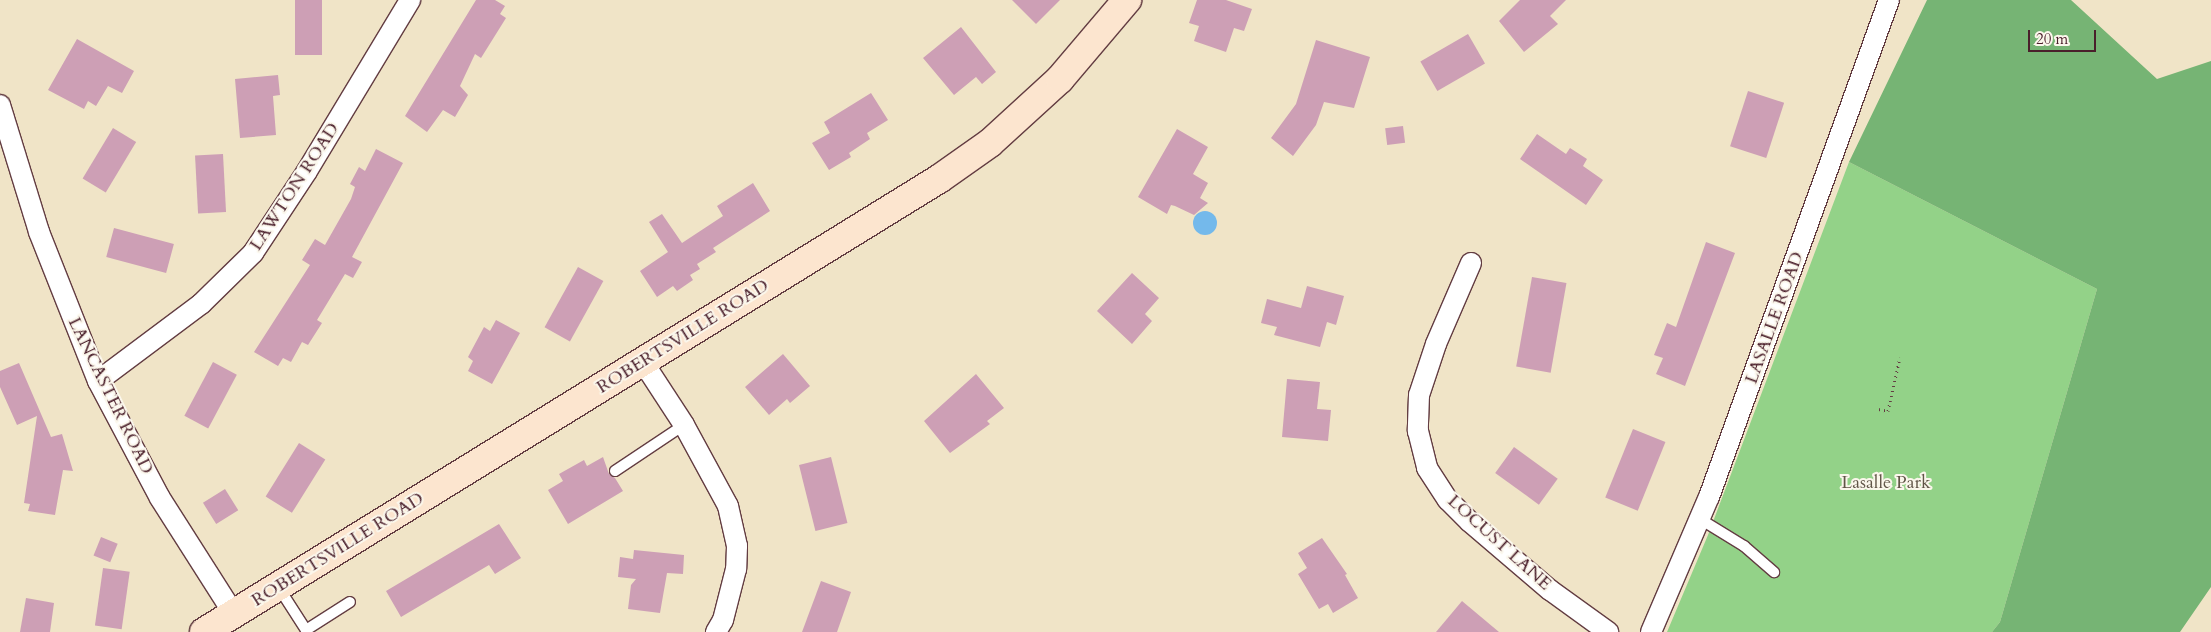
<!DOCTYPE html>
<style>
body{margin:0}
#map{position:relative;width:2211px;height:632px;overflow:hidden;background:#f0e4c7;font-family:Cardo,serif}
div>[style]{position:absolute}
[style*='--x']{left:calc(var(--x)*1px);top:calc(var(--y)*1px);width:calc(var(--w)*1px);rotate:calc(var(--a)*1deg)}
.green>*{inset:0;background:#93d288}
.forest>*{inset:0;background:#76b474}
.water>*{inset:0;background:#74b9eb}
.round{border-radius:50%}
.building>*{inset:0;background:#cd9fb5;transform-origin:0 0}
.path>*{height:3px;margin-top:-1.5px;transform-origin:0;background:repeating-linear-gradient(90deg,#633d42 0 1px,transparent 0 5px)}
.roads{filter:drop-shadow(1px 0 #633d42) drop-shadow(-1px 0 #633d42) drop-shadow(0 1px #633d42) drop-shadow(0 -1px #633d42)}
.lane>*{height:10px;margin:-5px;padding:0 5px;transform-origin:5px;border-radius:5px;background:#fff}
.street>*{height:20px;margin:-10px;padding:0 10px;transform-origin:10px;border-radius:10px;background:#fff}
.secondary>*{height:28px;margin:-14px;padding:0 14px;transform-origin:14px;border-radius:14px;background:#fce5cf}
span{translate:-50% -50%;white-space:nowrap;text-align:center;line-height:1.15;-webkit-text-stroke:4px #fbf7ec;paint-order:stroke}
.street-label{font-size:18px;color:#4a1f2b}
.park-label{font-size:18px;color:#605547}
.scale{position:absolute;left:2028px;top:30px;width:68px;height:22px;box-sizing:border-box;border:2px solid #4a1f2b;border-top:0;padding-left:6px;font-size:15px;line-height:18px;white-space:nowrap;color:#4a1f2b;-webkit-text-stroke:4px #fbf7ec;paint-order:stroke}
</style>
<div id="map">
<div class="green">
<i style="clip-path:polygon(1849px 162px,2097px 289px,2000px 622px,1992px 632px,1667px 632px,1708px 535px)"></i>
</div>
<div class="forest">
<i style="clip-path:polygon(1927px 0,2071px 0,2157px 79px,2211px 61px,2211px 587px,2180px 632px,1992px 632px,2000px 622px,2097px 289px,1849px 162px)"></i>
</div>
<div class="water">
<i class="round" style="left:1193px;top:211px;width:24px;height:24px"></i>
</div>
<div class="building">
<i style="left:295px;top:0;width:27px;height:55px"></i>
<i style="clip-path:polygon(476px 0,495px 0,505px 6px,500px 14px,506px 18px,481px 58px,475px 54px,460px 86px,468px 95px,455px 117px,443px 110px,427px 132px,405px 116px)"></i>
<i style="clip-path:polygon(1012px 0,1060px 0,1036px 24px)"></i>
<i style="clip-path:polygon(1197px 0,1226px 0,1252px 9px,1244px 31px,1234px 28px,1226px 52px,1194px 41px,1199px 26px,1189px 23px)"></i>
<i style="clip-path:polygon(1520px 0,1566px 0,1550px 16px,1558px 24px,1524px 52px,1499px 21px)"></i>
<i style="clip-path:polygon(961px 27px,996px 72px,982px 84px,976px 77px,954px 95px,923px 58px)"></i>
<i style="left:1468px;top:34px;width:34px;height:55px;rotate:60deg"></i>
<i style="clip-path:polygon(77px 39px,134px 71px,122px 93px,108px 86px,96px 106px,88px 101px,84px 109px,48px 90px)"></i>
<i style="clip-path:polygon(1316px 40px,1370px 57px,1354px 108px,1324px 102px,1316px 125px,1293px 156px,1271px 138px,1296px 104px)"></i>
<i style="clip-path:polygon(278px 75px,280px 95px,273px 96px,276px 135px,240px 138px,235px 79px)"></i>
<i style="left:1748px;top:91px;width:38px;height:58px;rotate:18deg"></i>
<i style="clip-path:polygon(871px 93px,888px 120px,867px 133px,870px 139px,849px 153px,851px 157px,829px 170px,812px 143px,830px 133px,824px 122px)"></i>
<i style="left:1403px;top:126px;width:17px;height:18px;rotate:83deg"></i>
<i style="left:113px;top:128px;width:27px;height:59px;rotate:31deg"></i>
<i style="clip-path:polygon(1177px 129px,1208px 147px,1193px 174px,1208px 183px,1200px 198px,1208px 203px,1194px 215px,1175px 206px,1171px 205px,1167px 214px,1138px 197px)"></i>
<i style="clip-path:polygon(1537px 134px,1566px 154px,1570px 148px,1587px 159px,1583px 166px,1603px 180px,1586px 205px,1520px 159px)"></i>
<i style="clip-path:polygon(376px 149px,403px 163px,352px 257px,362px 262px,353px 278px,345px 274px,317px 320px,322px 323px,308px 345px,302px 342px,291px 362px,283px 358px,278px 366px,254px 352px,310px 265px,302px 260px,315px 239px,325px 245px,351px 199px,355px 187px,350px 184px,359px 167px,365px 171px)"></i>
<i style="left:223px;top:154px;width:58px;height:28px;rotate:87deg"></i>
<i style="clip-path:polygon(753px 183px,770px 211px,713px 248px,716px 252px,697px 264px,700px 269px,690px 275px,693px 280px,677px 291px,673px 286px,657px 297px,640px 271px,668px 252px,649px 222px,662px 214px,682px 243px,723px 216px,717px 206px)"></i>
<i style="left:114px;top:228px;width:62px;height:30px;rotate:15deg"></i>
<i style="clip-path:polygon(1706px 242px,1735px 253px,1685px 386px,1656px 374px,1663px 358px,1654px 355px,1667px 323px,1676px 327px)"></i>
<i style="left:578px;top:267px;width:29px;height:69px;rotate:29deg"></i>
<i style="clip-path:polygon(1132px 273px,1159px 298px,1145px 314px,1152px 321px,1132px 344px,1097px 311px)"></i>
<i style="left:1532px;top:277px;width:35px;height:91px;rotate:10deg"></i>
<i style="clip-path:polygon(1307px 286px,1344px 296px,1336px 325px,1327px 322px,1320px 347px,1274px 335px,1277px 327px,1261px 323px,1267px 299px,1301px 308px)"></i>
<i style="clip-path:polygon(496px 320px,520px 333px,492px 384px,468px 371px,473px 361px,468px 357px,484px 327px,490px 331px)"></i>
<i style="clip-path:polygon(783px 354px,810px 386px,790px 403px,787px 399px,769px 415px,745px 387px)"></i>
<i style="left:213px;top:362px;width:27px;height:61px;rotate:28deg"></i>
<i style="clip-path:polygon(19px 363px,51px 437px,62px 434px,73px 471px,63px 470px,55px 515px,28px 511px,30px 504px,24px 503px,37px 416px,17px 425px,0 387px,0 371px)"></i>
<i style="clip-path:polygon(976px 374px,1004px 408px,987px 421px,990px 424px,950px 453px,924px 421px)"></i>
<i style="clip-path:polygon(1287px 379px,1320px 382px,1317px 409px,1331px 410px,1328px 441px,1282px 437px)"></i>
<i style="left:1633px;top:429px;width:35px;height:74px;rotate:22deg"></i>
<i style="left:299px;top:443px;width:31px;height:63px;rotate:32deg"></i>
<i style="left:1514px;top:447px;width:54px;height:32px;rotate:36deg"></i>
<i style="clip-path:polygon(603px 457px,609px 474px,615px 478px,623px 491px,568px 524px,548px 490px,563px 481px,559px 474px,584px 460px,587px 466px)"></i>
<i style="left:831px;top:457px;width:68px;height:33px;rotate:76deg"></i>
<i style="left:225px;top:489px;width:25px;height:26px;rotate:58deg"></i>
<i style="clip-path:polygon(499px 524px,521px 558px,495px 574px,489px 565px,401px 617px,386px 591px)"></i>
<i style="left:101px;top:537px;width:18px;height:20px;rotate:22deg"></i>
<i style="clip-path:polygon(1322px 538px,1347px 574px,1345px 575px,1358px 598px,1333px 613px,1328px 604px,1319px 609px,1298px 574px,1307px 568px,1298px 553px)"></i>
<i style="clip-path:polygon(634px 550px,684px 555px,683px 574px,667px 573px,660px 613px,628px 609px,631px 585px,636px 579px,618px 577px,620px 557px,633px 559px)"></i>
<i style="left:103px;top:568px;width:27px;height:58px;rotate:8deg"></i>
<i style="clip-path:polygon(821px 581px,851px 592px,837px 632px,802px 632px)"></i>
<i style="clip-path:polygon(26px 598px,54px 603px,50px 632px,20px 632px)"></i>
<i style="clip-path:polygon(1462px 601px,1499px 632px,1436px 632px)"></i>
</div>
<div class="path">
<i style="--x:1879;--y:409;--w:9;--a:13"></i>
<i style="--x:1888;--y:411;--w:55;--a:-77.5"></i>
</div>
<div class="roads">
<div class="lane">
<i style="--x:615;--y:471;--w:83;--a:-33.7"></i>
<i style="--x:1700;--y:519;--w:52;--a:31.5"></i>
<i style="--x:1744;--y:546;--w:40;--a:41"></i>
<i style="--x:279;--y:588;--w:50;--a:57.3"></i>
<i style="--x:306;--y:630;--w:52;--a:-32.5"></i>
</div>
<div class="street">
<i style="--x:0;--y:105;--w:133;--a:72.9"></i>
<i style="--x:39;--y:232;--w:160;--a:68.4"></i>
<i style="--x:98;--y:381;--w:132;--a:62.1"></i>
<i style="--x:160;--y:498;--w:138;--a:57.5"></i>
<i style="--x:1471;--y:263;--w:88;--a:113.4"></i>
<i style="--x:1436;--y:344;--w:54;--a:108.4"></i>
<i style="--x:1419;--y:395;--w:36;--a:92"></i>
<i style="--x:1418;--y:431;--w:38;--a:76"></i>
<i style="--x:1427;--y:468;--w:38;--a:57"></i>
<i style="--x:1448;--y:500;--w:31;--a:45"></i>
<i style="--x:1470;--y:522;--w:105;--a:40.4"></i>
<i style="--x:1550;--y:590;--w:72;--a:35.9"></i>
<i style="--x:643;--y:362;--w:75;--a:56.9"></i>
<i style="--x:684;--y:425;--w:92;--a:61.5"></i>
<i style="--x:728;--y:506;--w:41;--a:77.3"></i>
<i style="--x:737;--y:546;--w:23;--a:92"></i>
<i style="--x:736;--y:569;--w:53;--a:104.3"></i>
<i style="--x:723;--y:620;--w:14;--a:120"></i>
<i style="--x:98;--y:381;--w:129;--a:-36.8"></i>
<i style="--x:201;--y:304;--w:73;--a:-44.4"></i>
<i style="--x:253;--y:253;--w:98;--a:-56.6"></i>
<i style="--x:307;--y:171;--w:200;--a:-58.9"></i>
<i style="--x:1651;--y:632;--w:147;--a:-66.8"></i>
<i style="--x:1709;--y:497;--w:529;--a:-70.09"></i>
</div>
<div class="secondary">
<i style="--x:204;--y:632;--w:863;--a:-31.65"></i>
<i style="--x:939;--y:179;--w:62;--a:-35.2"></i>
<i style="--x:990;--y:143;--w:95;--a:-42.4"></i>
<i style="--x:1060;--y:79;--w:104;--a:-49.7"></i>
</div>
</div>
<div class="street-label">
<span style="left:295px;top:187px;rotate:-57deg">LAWTON ROAD</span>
<span style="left:1775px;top:318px;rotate:-70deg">LASALLE ROAD</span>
<span style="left:683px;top:337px;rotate:-32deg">ROBERTSVILLE ROAD</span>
<span style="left:110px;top:396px;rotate:64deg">LANCASTER ROAD</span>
<span style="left:1499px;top:543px;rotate:42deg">LOCUST LANE</span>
<span style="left:338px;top:550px;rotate:-32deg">ROBERTSVILLE ROAD</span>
</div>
<div class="park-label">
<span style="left:1886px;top:483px">Lasalle Park</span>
</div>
<div class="scale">20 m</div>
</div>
